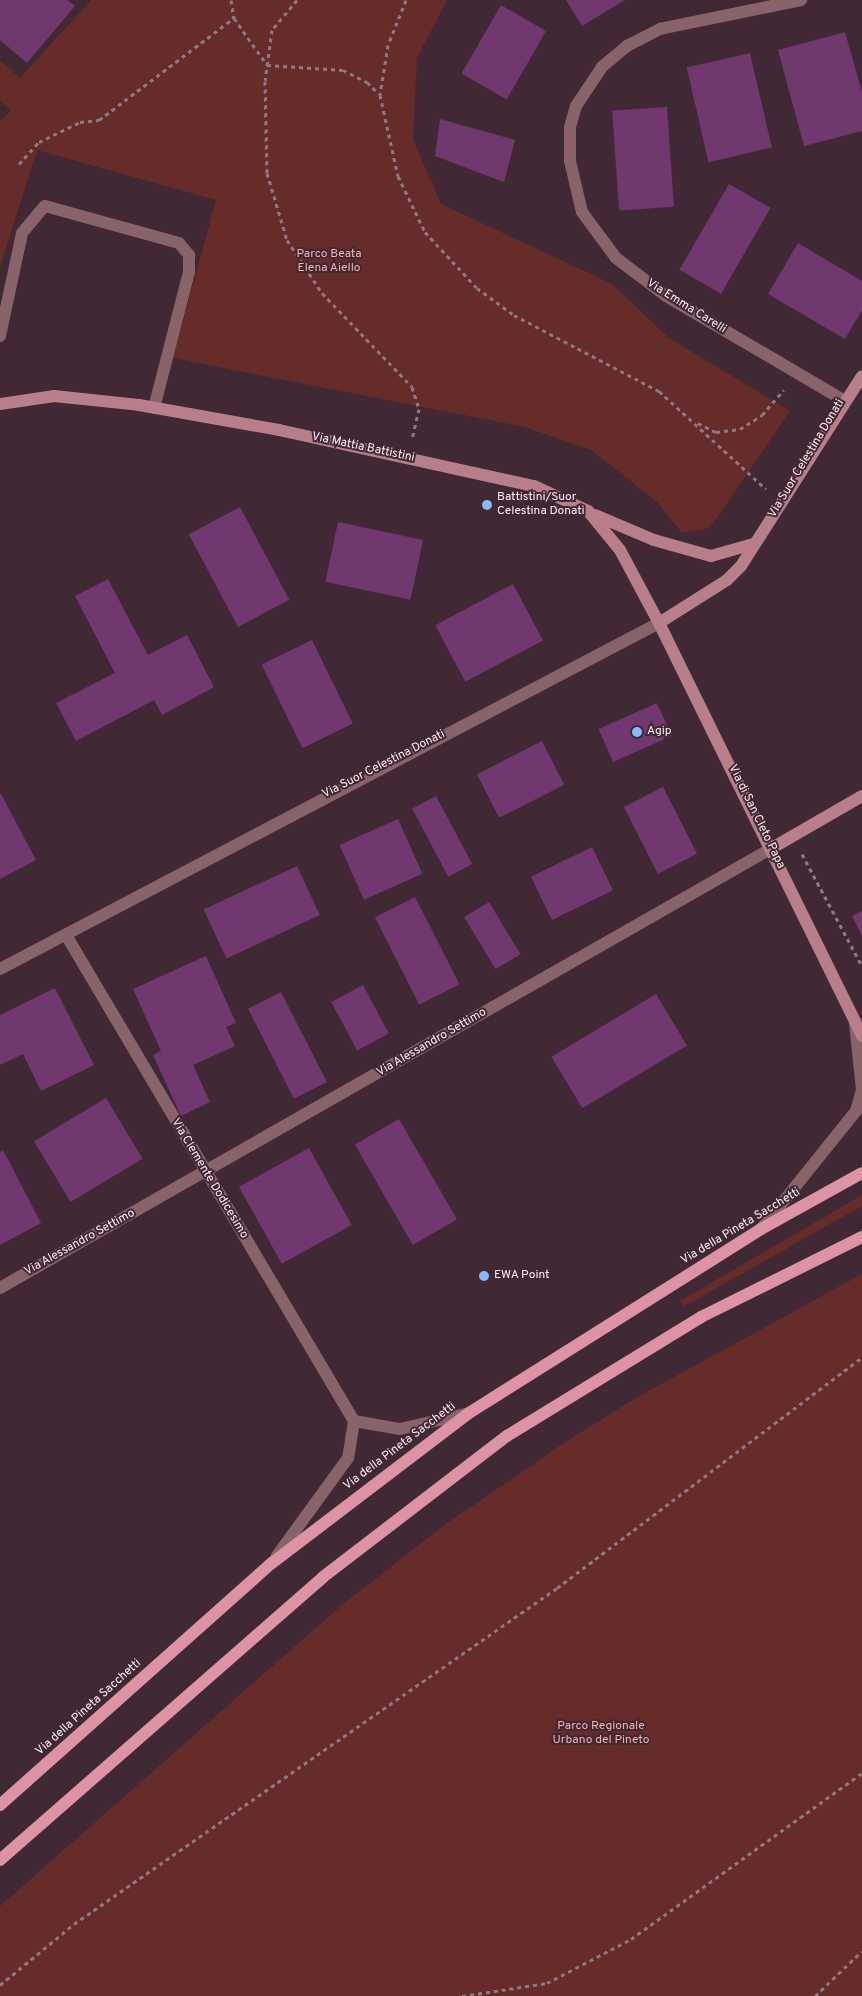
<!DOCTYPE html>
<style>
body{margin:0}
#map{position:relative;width:862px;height:1996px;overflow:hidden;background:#402835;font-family:Overpass,sans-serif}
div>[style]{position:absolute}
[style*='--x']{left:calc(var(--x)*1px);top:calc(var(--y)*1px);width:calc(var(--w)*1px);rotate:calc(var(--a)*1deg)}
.green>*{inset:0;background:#652c29}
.building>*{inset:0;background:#70386e;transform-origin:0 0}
.path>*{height:3px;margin-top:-1.5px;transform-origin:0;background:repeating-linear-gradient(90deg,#8e7984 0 4px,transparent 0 8px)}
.lane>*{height:12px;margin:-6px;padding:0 6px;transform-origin:6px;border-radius:6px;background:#88636a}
.street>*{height:12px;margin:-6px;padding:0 6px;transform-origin:6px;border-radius:6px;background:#88636a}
.secondary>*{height:12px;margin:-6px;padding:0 6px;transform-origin:6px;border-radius:6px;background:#b87e8a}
.primary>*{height:12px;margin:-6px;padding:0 6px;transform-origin:6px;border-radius:6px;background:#dd93a3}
.dots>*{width:14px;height:14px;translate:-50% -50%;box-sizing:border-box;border:2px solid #402835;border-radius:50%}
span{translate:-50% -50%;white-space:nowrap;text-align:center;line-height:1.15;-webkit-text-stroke:4px #402835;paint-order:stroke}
.park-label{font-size:12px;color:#f9b3ad}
.street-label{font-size:12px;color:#ffeef6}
.poi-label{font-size:12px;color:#ffeef6}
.left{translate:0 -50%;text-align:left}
</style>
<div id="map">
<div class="green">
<i style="clip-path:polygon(91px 0,447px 0,417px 58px,413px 139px,441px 204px,612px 284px,669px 338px,790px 411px,710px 528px,682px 533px,657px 502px,591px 450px,525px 427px,173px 358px,216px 200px,37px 150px,0 267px,0 121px,11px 111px,0 101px,0 60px,20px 78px)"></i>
<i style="clip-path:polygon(862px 1195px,862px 1206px,683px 1307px,680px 1301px)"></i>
<i style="clip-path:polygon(862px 1274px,862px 1996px,0 1996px,0 1906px,343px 1604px,443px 1526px,567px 1441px,634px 1399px)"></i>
</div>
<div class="building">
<i style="clip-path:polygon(0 0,67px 0,75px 6px,27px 63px,0 40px)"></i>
<i style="clip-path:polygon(566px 0,625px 0,582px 26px)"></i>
<i style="left:501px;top:5px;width:52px;height:79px;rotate:30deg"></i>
<i style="clip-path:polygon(845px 32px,862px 92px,862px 131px,804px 146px,778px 50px)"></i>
<i style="left:750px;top:53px;width:97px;height:65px;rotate:77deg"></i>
<i style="left:667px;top:107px;width:100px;height:55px;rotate:86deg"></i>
<i style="clip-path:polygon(440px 119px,515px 140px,504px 182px,435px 156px)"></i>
<i style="left:729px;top:184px;width:48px;height:99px;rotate:30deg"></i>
<i style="clip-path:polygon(798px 243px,862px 281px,862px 310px,845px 339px,768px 294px)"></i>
<i style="left:240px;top:507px;width:105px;height:58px;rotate:62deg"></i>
<i style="left:338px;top:522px;width:87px;height:61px;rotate:12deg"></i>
<i style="clip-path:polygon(108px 579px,148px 655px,187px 635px,214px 687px,162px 715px,154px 700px,76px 741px,56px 703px,115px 673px,75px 596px)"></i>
<i style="left:513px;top:584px;width:64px;height:88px;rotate:62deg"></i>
<i style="left:312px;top:640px;width:93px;height:56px;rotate:64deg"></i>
<i style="left:657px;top:703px;width:36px;height:64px;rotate:66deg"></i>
<i style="left:542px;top:741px;width:49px;height:73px;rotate:63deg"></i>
<i style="left:663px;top:787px;width:75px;height:44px;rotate:63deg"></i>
<i style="clip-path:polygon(0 792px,36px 860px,0 879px)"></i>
<i style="left:436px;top:796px;width:77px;height:27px;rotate:62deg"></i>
<i style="left:398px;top:819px;width:60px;height:64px;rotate:66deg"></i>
<i style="left:592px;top:847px;width:48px;height:68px;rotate:64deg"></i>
<i style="left:297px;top:866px;width:54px;height:103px;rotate:65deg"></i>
<i style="left:415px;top:897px;width:98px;height:45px;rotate:63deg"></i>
<i style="left:489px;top:902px;width:61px;height:29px;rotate:59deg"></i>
<i style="clip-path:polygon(862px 911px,862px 936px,852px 916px)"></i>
<i style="clip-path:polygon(206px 956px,236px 1023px,226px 1027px,235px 1046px,193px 1065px,210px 1102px,181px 1116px,153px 1055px,161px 1051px,133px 989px)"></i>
<i style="left:363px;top:985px;width:55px;height:36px;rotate:62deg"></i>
<i style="clip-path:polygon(55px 988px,94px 1065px,41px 1091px,23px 1054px,0 1065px,0 1015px)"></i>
<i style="left:281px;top:992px;width:101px;height:37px;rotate:63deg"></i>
<i style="left:656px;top:994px;width:60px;height:122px;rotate:59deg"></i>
<i style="left:106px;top:1098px;width:71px;height:84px;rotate:59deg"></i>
<i style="left:399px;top:1119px;width:116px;height:51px;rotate:60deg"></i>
<i style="left:309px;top:1148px;width:88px;height:80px;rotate:61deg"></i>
<i style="clip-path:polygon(3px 1150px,41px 1223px,0 1245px,0 1152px)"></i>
</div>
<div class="path">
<i style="--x:231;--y:0;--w:18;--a:81"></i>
<i style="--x:234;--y:18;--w:57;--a:54.9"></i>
<i style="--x:267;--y:65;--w:76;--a:3.8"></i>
<i style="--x:343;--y:70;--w:27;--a:27"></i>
<i style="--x:367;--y:82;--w:17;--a:45"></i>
<i style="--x:297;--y:0;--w:39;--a:130"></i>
<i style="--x:272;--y:30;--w:51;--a:97.8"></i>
<i style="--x:265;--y:81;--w:92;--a:88.8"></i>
<i style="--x:267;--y:173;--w:70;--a:73.4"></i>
<i style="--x:287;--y:240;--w:64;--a:56.6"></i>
<i style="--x:322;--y:293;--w:130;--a:46.2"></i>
<i style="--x:412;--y:387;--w:23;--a:72"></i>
<i style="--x:419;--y:409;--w:31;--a:103"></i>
<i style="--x:406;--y:0;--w:48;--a:111.8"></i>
<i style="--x:388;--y:45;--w:51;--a:99.1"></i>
<i style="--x:380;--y:95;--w:83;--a:77.5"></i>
<i style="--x:398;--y:176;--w:62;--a:64.3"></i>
<i style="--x:425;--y:232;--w:76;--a:47.1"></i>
<i style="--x:477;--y:288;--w:46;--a:36.1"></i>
<i style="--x:514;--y:315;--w:164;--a:27.7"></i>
<i style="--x:659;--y:391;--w:145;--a:42.5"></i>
<i style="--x:19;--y:164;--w:30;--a:-48"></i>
<i style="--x:39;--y:142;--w:46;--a:-26"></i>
<i style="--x:80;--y:122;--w:19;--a:-6"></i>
<i style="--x:99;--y:120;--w:169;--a:-37.1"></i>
<i style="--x:698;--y:423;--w:20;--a:27"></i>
<i style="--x:716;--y:432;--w:24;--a:-7"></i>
<i style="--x:740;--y:429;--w:26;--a:-32"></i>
<i style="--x:762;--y:415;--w:33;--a:-49"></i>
<i style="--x:802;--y:854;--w:127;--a:61.8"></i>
<i style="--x:0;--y:1985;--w:96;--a:-39.5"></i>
<i style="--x:74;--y:1924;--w:588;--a:-34.82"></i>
<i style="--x:557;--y:1588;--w:383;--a:-37.1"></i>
<i style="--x:462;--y:1996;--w:86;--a:-8.7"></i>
<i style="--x:547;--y:1983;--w:95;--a:-27.6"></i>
<i style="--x:631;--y:1939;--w:284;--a:-35.7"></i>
<i style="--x:815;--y:1996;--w:65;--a:-43.8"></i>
</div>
<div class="lane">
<i style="--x:0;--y:336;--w:105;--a:-77.9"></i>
<i style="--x:22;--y:233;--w:35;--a:-50"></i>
<i style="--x:45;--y:206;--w:139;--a:15.4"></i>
<i style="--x:179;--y:243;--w:16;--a:50"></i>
<i style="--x:189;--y:255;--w:17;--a:90"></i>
<i style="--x:189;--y:272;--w:140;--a:104.4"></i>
</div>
<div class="street">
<i style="--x:801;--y:0;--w:144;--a:168.4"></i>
<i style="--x:660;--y:29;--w:37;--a:153"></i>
<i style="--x:627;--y:46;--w:33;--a:140"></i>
<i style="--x:602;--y:67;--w:47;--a:123.7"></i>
<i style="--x:576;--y:106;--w:22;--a:106"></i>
<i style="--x:570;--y:127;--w:34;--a:90"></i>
<i style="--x:570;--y:161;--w:52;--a:76.8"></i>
<i style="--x:582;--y:212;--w:57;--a:53.5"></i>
<i style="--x:616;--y:258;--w:63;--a:37.2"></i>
<i style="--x:666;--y:296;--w:205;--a:30.4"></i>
<i style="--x:66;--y:935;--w:565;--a:59.35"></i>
<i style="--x:354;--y:1421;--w:37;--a:99"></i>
<i style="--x:348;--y:1458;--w:122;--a:126"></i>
<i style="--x:0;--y:969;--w:744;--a:-27.7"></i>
<i style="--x:762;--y:1228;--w:150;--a:-51.2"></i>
<i style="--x:856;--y:1111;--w:22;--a:-74"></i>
<i style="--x:862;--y:1090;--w:67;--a:-96"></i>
<i style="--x:0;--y:1288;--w:889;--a:-29.68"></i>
<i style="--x:354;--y:1421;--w:47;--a:9.9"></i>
<i style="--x:400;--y:1429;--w:68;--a:-12.8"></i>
</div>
<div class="secondary">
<i style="--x:0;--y:404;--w:55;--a:-8.4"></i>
<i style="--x:54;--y:396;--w:85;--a:6"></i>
<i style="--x:139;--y:405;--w:142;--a:10.1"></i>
<i style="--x:279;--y:430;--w:261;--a:12.4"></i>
<i style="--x:534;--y:486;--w:60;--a:24.8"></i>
<i style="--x:588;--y:511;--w:50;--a:50.6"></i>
<i style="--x:620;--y:550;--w:83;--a:61.9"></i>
<i style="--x:659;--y:623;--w:460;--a:63.8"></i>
<i style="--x:595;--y:515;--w:64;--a:23"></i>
<i style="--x:654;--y:540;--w:59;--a:15.7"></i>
<i style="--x:711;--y:556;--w:44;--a:-15.9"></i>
<i style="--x:659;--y:623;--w:80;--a:-32.3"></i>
<i style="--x:727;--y:580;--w:20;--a:-45"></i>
<i style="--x:741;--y:566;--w:225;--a:-57.5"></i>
<i style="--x:772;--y:848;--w:104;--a:-30"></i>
</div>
<div class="primary">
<i style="--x:0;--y:1805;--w:364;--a:-41.7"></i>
<i style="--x:272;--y:1563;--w:248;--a:-37.3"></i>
<i style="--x:469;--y:1413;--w:345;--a:-32.2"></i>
<i style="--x:761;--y:1229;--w:115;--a:-29"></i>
<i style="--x:0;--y:1860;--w:429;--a:-41.2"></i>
<i style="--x:323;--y:1577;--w:232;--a:-37.5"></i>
<i style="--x:507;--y:1436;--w:228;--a:-31.5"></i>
<i style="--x:701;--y:1317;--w:180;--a:-26.4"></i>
</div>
<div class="dots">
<i style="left:487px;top:505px;background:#85bbfb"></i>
<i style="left:637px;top:732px;background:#85bbfb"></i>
<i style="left:484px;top:1276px;background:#85bbfb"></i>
</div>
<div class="park-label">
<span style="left:329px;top:262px">Parco Beata<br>Elena Aiello</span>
<span style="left:601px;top:1734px">Parco Regionale<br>Urbano del Pineto</span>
</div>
<div class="street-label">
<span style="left:686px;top:307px;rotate:32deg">Via Emma Carelli</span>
<span style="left:363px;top:448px;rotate:12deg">Via Mattia Battistini</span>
<span style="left:807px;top:459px;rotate:-59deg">Via Suor Celestina Donati</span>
<span style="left:384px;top:765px;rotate:-27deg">Via Suor Celestina Donati</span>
<span style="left:756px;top:817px;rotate:64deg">Via di San Cleto Papa</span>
<span style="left:432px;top:1043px;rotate:-30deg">Via Alessandro Settimo</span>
<span style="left:209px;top:1179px;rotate:59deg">Via Clemente Dodicesimo</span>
<span style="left:741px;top:1227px;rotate:-31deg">Via della Pineta Sacchetti</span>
<span style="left:80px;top:1243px;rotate:-29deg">Via Alessandro Settimo</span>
<span style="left:400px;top:1447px;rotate:-37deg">Via della Pineta Sacchetti</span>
<span style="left:89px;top:1708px;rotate:-42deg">Via della Pineta Sacchetti</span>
</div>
<div class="poi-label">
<span class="left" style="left:497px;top:505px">Battistini/Suor<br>Celestina Donati</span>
<span class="left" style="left:647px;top:732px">Agip</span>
<span class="left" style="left:494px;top:1276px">EWA Point</span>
</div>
</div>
